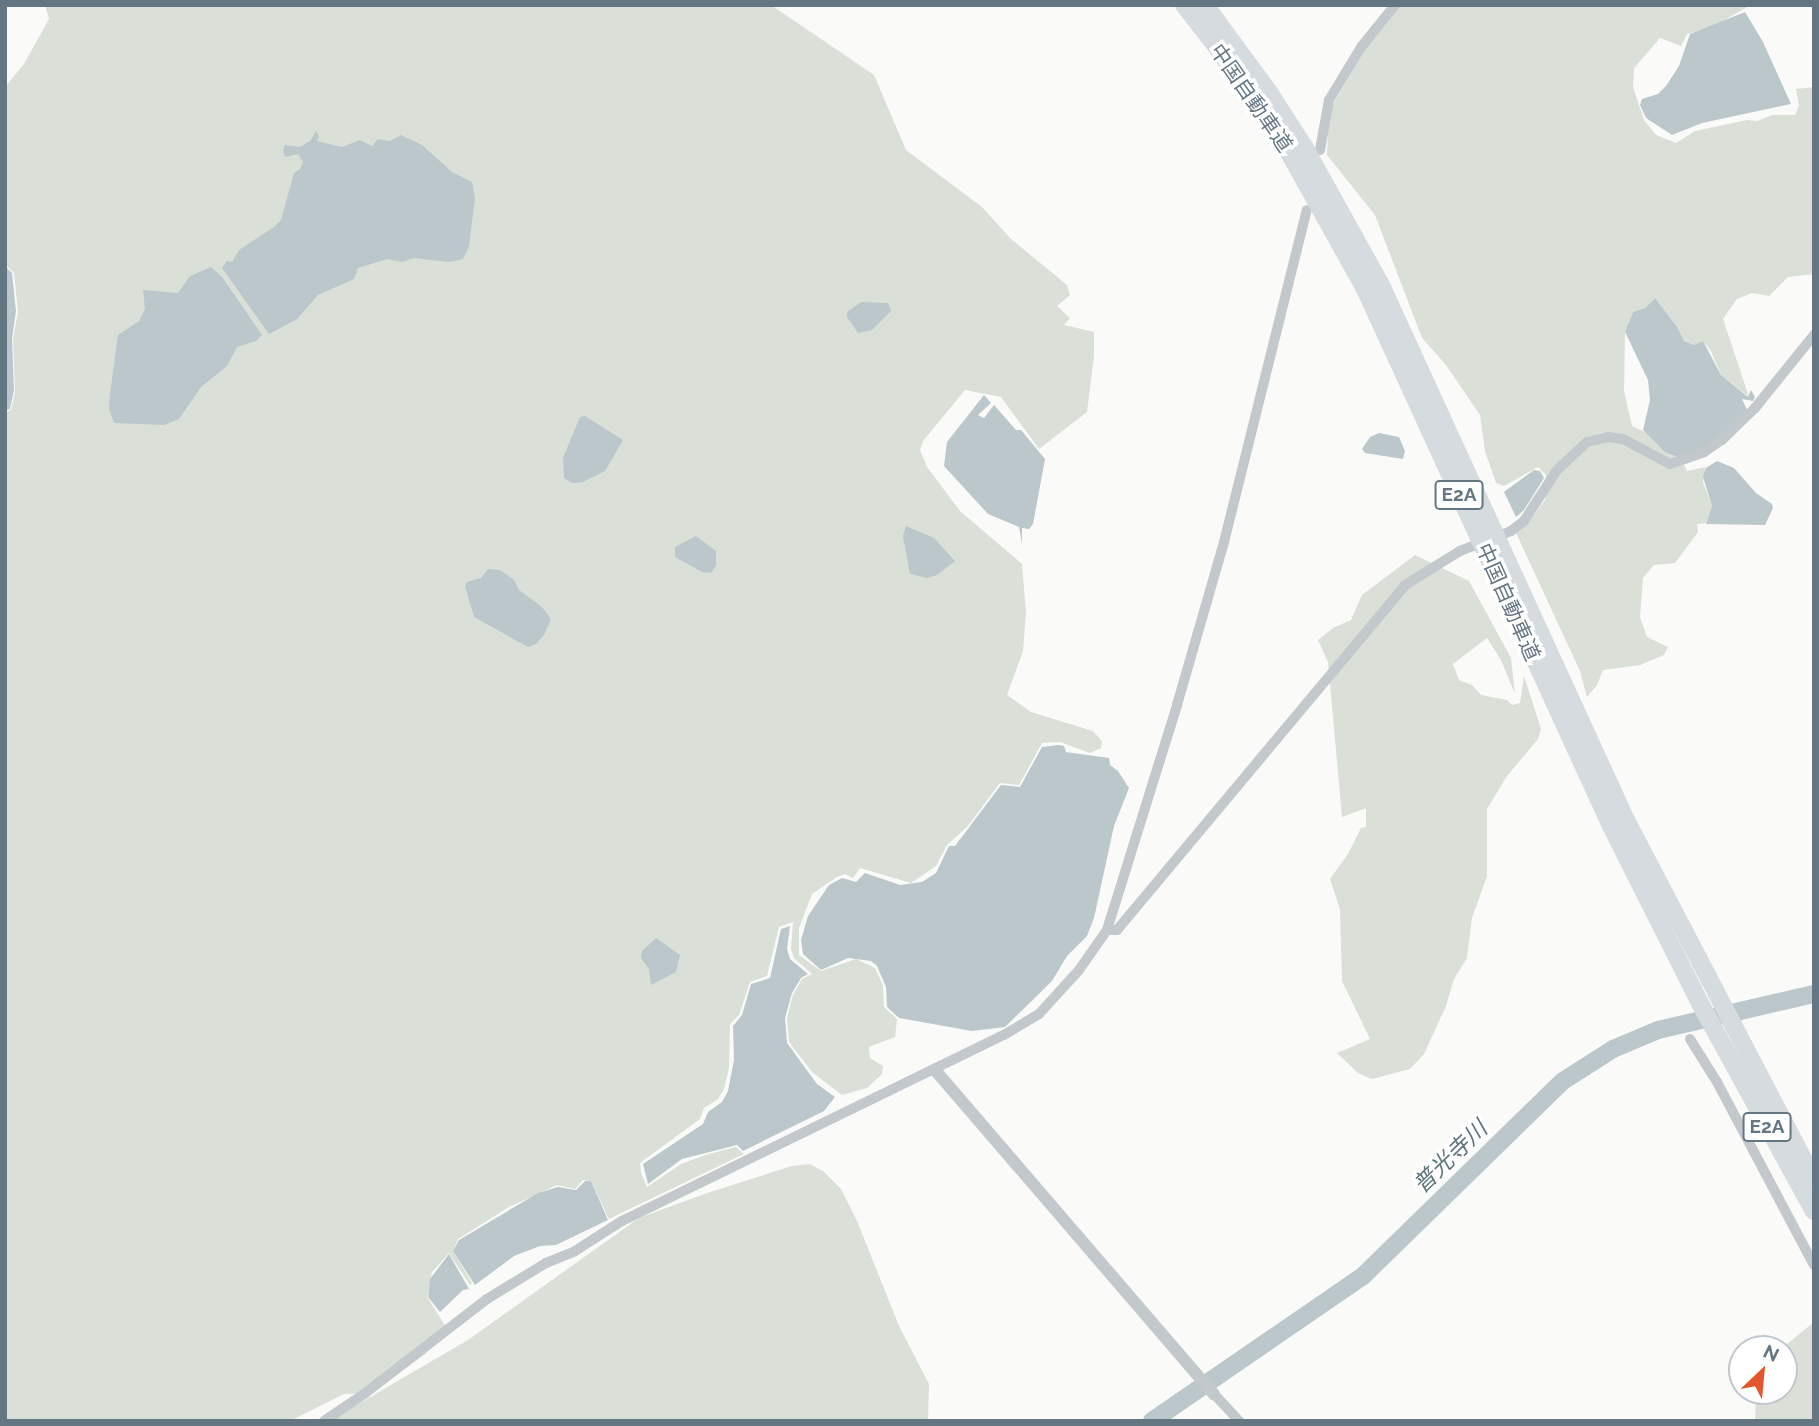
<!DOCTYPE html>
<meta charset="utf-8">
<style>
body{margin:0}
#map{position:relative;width:1819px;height:1426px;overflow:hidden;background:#fafaf8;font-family:Raleway,"Noto Sans JP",sans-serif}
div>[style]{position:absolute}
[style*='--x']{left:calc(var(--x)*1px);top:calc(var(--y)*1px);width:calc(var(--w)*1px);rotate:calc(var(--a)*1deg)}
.green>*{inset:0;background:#dadfd7}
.water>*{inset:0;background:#bbc7cb}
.river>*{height:18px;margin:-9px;padding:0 9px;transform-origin:9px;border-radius:9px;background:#bbc7cb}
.minor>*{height:10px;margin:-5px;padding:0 5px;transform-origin:5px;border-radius:5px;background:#c3c8cc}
.tertiary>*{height:12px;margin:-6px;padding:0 6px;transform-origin:6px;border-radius:6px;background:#c3c8cc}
.motorway>*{height:18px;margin:-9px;padding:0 9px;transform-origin:9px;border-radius:9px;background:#d6dbdf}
span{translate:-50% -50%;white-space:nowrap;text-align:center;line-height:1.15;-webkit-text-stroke:7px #fff;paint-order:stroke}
.shield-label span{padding:2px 5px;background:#fff;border:2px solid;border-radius:5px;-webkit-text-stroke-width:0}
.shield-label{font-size:19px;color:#657683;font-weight:700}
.street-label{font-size:21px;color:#657683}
.water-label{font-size:23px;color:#60757c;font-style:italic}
.frame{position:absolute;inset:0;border:7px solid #657683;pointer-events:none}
.north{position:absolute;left:1728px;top:1335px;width:70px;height:70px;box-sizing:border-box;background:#fff;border:2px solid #c1c8cd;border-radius:50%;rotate:26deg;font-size:19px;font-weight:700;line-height:28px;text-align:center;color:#657683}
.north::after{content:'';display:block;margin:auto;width:24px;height:32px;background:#e4572e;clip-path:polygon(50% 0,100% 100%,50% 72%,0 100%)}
</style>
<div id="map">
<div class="green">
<i style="clip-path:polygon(45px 5px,771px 5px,874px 75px,906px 150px,982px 207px,1011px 239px,1067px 285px,1070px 295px,1057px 306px,1070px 318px,1064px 325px,1094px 332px,1094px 356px,1087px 412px,1039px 449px,1001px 397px,965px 390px,923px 441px,920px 450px,927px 467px,960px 511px,1022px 564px,1026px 613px,1023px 651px,1007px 695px,1031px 712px,1093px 731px,1102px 741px,1101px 748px,1090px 753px,1060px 742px,1042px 743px,1019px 785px,1000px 783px,968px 826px,947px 845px,936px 866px,911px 883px,860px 868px,853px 878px,845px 874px,837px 877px,812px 894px,799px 928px,799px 955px,821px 971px,856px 959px,875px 968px,883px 985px,884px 1007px,897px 1019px,895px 1037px,869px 1047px,870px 1058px,883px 1066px,882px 1074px,867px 1088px,842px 1095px,812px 1072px,789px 1042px,787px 1018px,793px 995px,802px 979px,812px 974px,794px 958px,791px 949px,793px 922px,779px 927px,767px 976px,750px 982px,739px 1015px,730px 1024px,729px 1068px,724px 1089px,718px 1099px,704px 1108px,700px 1119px,640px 1163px,641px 1173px,647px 1187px,681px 1164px,705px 1155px,736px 1147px,744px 1154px,609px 1219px,591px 1181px,583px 1180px,575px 1189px,557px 1185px,509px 1207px,458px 1239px,453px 1251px,472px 1283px,470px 1285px,449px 1253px,432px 1272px,427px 1297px,448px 1330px,425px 1354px,372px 1393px,344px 1394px,290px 1421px,5px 1421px,5px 413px,11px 410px,15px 391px,13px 339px,18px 312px,14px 273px,5px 264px,5px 87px,24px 64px,49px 19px)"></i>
<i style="clip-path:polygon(1401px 5px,1751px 5px,1714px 26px,1687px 34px,1681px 46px,1660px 38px,1634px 68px,1633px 87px,1644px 120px,1656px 135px,1676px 143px,1695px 131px,1747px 120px,1757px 121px,1772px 115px,1795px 115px,1799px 106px,1796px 89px,1814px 87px,1814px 274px,1788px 277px,1769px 296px,1752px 293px,1737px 299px,1723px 319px,1749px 397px,1721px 375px,1711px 351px,1703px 341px,1694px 345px,1684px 341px,1678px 328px,1655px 298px,1645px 308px,1633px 312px,1625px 332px,1624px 391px,1632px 426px,1649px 434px,1666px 453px,1681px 458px,1687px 471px,1706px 467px,1703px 482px,1712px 506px,1706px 523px,1697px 524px,1698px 532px,1675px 563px,1654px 565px,1643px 578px,1640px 617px,1647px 637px,1668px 647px,1664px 655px,1640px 665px,1603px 670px,1597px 685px,1587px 697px,1580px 671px,1516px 533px,1531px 519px,1545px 500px,1546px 475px,1538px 467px,1504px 486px,1496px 483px,1485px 451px,1480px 415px,1446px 365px,1422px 338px,1375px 215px,1327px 155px,1329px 111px,1367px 47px)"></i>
<i style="clip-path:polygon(1415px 555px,1469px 581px,1511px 658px,1515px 694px,1501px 660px,1487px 638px,1453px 664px,1459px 680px,1472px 685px,1481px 695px,1507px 700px,1512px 705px,1520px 703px,1524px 676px,1541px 729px,1538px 739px,1507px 776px,1487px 809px,1487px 876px,1472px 918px,1467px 958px,1454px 979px,1446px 1006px,1424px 1054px,1410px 1069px,1372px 1079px,1358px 1073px,1337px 1053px,1370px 1039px,1342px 981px,1340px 909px,1330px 879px,1348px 854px,1361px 828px,1366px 827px,1366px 808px,1342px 817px,1328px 662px,1318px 640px,1333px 628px,1351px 620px,1362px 595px)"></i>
<i style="clip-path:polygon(810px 1164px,823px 1171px,841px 1189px,857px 1221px,899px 1326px,929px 1384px,928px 1421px,319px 1421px,353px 1407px,468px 1340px,639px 1218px,707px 1193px,792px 1166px)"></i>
<i style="clip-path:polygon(1814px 1322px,1814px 1421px,1755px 1421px,1756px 1391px,1784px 1391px,1784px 1349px,1781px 1349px)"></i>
</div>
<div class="water">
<i style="clip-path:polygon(1745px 12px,1763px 42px,1791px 104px,1702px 123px,1672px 135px,1646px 118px,1640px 105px,1642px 99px,1658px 94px,1666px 86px,1679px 66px,1690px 34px)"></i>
<i style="clip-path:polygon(316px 131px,319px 137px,317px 141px,342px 147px,360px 140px,372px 146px,378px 139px,390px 141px,401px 135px,422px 145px,452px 172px,472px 182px,475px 198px,469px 246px,463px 259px,449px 262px,414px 258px,402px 262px,387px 259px,358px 268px,354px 279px,318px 295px,297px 319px,269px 334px,222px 268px,227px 261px,232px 262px,239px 250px,274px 227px,281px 220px,294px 173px,300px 169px,303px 162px,298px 154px,285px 157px,283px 150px,285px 145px,300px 147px,310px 141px)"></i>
<i style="clip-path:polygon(5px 266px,12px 273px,16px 311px,12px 339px,14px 390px,10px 409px,5px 411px)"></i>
<i style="clip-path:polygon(211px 267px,222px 277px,262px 335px,256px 341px,237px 347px,227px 366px,201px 387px,179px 419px,164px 425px,114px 423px,109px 409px,110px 394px,118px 335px,139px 321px,145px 309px,143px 290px,178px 293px,190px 276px)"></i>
<i style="clip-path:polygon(1655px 298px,1678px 328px,1684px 341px,1694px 345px,1703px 341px,1721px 375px,1748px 397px,1751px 390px,1755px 397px,1753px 401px,1742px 399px,1747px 410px,1734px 429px,1696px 454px,1681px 458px,1666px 453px,1643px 430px,1650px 400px,1648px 380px,1625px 332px,1633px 312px,1645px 308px)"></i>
<i style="clip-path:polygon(861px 302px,888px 303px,891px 311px,872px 330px,858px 333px,847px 317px,847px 312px)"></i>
<i style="clip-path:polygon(984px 395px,991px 403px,978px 415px,984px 418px,994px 405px,1016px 430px,1021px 430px,1045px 459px,1033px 524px,1029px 529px,1022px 528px,1022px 544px,1019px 527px,988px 514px,944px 466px,947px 442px)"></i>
<i style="clip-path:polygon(585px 416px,623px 440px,605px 471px,583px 482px,572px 483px,564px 478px,563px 458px,580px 417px)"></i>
<i style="clip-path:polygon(1379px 433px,1399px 437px,1405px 451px,1403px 459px,1365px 453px,1362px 449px,1370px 437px)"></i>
<i style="clip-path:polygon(1717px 461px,1734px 468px,1756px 493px,1772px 504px,1773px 508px,1765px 525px,1706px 524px,1712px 506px,1703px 477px,1706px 468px)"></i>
<i style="clip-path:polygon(1534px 470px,1540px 471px,1544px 478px,1524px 510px,1516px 517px,1504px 492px)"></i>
<i style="clip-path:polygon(906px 526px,934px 538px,955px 561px,937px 575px,927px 578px,910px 574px,903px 536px)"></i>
<i style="clip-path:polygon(696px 536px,716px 551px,716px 565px,711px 573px,702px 572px,675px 557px,675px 547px)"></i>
<i style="clip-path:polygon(488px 569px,500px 570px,514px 580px,519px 590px,542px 607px,551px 619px,544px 635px,536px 644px,528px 647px,474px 617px,465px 586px,467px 582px,481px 578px)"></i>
<i style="clip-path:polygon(1059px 745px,1064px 746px,1066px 752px,1109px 758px,1110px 765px,1118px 771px,1129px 788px,1114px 826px,1094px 918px,1087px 936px,1067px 956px,1052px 981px,1005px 1027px,972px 1031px,899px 1018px,887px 1007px,886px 987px,877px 966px,871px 961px,848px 958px,821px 970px,803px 954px,801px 940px,808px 916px,829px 885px,842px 878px,856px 882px,865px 873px,900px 885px,922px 882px,936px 873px,949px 846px,955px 846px,1001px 785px,1020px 787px,1042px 747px)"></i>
<i style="clip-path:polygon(790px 926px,787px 949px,790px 959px,808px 974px,801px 978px,792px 993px,785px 1018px,787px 1043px,817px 1084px,835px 1097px,824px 1111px,743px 1151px,737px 1145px,682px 1159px,648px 1184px,643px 1164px,703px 1124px,708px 1112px,722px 1102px,728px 1091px,734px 1060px,733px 1026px,742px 1015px,751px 984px,770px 978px,781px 929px)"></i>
<i style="clip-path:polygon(656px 938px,680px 955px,676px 972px,651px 985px,649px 969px,641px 958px,642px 951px)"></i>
<i style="clip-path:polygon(585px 1181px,591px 1181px,608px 1220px,556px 1245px,540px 1246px,514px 1256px,475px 1285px,453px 1251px,459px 1240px,538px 1193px,558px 1187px,576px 1190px)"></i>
<i style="clip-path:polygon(449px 1254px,469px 1289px,463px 1290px,440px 1312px,428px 1297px,430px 1279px)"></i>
</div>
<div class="river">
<i style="--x:1152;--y:1421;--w:256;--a:-34.5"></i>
<i style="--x:1363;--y:1276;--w:279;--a:-44.3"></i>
<i style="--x:1563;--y:1081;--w:59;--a:-32.6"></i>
<i style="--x:1613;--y:1049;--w:49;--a:-22.9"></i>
<i style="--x:1658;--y:1030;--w:160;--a:-13"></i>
</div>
<div class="minor">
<i style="--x:1320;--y:150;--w:51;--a:-79.8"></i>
<i style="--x:1329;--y:100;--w:63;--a:-58.6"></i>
<i style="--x:1362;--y:46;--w:53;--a:-51.2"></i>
<i style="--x:1107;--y:930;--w:10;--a:0"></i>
<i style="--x:1117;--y:930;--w:449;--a:-50.1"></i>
<i style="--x:1405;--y:585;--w:65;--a:-31.7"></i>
<i style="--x:1460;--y:551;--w:55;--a:-21.4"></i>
<i style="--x:1511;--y:531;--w:16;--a:-38"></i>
<i style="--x:1524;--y:521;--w:61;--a:-57.1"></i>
<i style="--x:1557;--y:470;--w:41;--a:-43"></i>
<i style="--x:1587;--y:442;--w:22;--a:-13"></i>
<i style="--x:1608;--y:437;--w:15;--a:8"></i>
<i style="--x:1623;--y:439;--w:53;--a:28"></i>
<i style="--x:1670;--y:464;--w:36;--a:-19"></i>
<i style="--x:1704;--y:452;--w:22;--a:-34"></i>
<i style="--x:1722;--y:440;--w:46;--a:-44.1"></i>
<i style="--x:1755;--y:408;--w:94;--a:-51.1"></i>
<i style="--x:1690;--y:1039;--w:51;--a:57.9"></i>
<i style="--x:1717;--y:1082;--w:207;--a:62.1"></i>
<i style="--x:1214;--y:1394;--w:37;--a:47"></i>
<i style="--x:324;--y:1421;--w:48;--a:-34"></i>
<i style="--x:364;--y:1394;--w:155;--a:-37.7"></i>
<i style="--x:487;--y:1299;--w:69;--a:-31.4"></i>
<i style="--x:546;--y:1263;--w:31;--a:-22"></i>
<i style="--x:575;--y:1251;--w:56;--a:-32.6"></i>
<i style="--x:622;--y:1221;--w:425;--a:-26"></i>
<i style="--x:1004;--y:1035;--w:41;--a:-31"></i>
<i style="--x:1039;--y:1014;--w:59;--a:-47.7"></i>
<i style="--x:1079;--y:970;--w:49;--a:-55"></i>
<i style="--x:1107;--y:930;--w:236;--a:-72.7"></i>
<i style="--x:1177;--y:705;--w:170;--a:-73.9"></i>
<i style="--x:1224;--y:542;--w:342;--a:-76"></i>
</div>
<div class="tertiary">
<i style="--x:935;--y:1070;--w:428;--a:49.3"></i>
</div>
<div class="motorway">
<i style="--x:1184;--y:5;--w:52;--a:52"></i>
<i style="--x:1216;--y:46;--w:133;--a:55.7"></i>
<i style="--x:1291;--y:156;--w:152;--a:60.9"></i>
<i style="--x:1365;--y:289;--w:591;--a:65.39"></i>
<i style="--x:1611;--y:826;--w:200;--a:63.3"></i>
<i style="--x:1701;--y:1005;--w:235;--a:61.3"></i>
<i style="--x:1205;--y:5;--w:108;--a:53.7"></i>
<i style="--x:1269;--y:92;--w:67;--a:57.3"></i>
<i style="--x:1305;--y:148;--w:157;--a:61"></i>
<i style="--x:1381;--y:285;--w:586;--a:65.4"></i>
<i style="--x:1625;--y:818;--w:407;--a:62.4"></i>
</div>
<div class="shield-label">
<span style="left:1459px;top:495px">E2A</span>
<span style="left:1767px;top:1127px">E2A</span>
</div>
<div class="street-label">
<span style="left:1251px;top:98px;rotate:55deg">中国自動車道</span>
<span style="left:1508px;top:602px;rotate:66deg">中国自動車道</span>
</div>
<div class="water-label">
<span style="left:1450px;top:1157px;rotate:-44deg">普光寺川</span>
</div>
<div class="frame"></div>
<div class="north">N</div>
</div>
